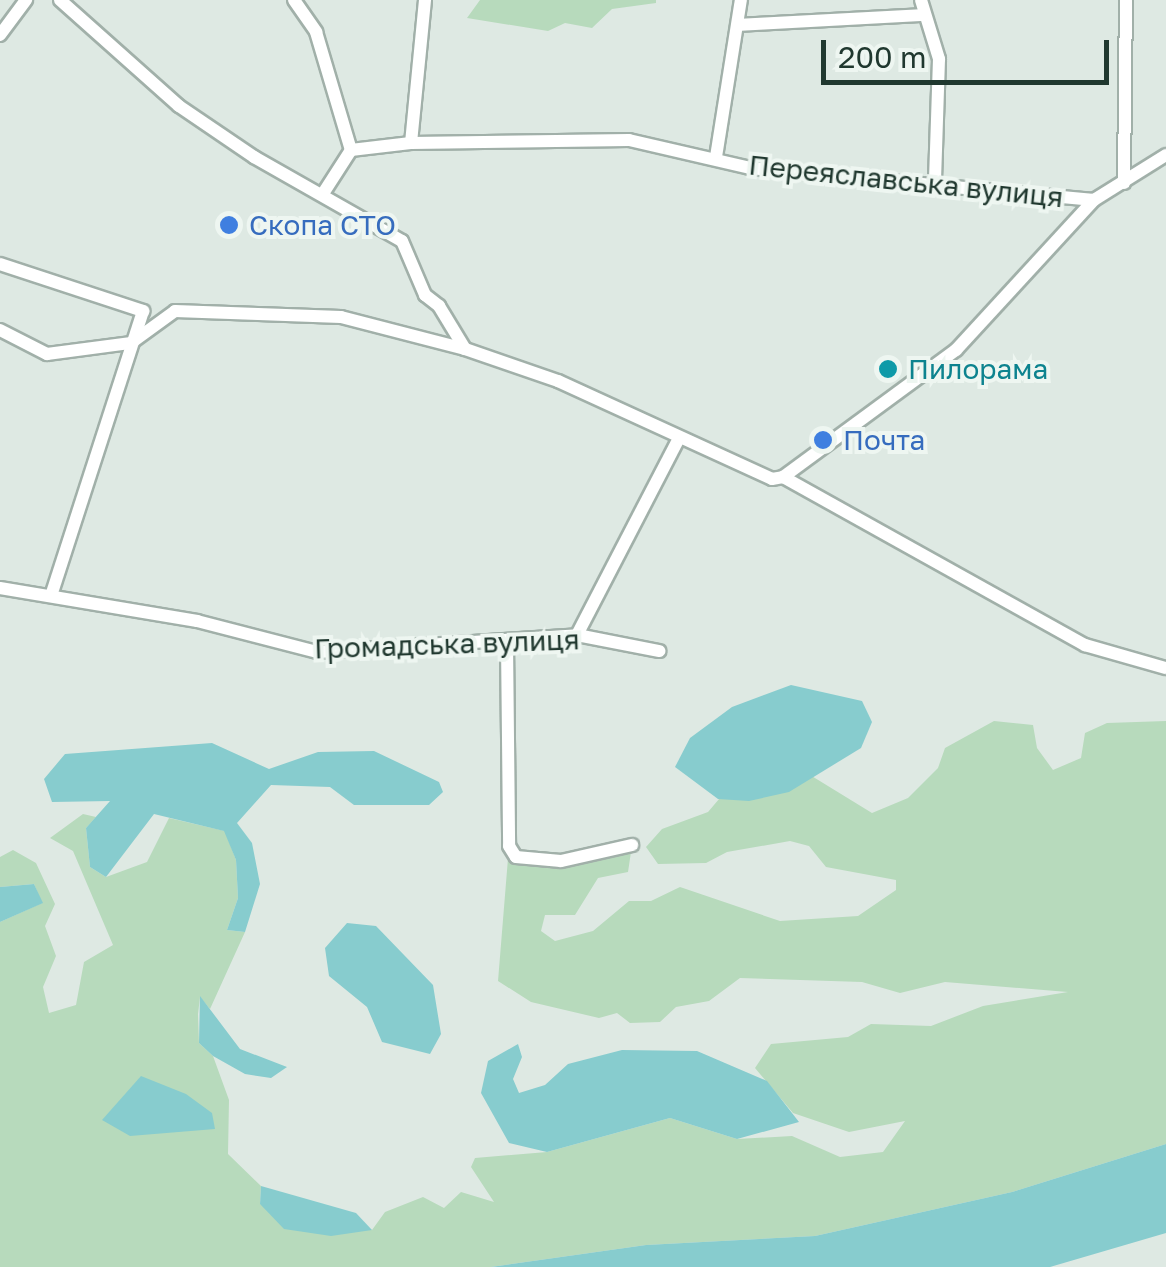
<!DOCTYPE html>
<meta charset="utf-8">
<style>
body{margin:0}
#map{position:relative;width:1166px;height:1267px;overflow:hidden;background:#dee9e3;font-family:"Golos Text",sans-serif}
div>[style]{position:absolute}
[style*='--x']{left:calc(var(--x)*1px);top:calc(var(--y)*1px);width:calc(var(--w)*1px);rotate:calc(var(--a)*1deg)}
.green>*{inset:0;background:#b7dabc}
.water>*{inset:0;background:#87ccce}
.roads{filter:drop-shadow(2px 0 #a1b0a9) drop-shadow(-2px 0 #a1b0a9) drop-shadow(0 2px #a1b0a9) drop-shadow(0 -2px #a1b0a9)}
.minor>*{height:12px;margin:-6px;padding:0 6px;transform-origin:6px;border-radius:6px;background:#fff}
.dots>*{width:28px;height:28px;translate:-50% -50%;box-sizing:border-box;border:5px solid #eef6f1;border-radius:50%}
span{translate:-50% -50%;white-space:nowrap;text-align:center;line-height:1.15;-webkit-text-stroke:8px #eef6f1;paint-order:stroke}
.street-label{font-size:28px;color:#20382f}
.shop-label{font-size:28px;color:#366cbe}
.left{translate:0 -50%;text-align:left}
.culture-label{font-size:28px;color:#0d838f}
.scale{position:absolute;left:821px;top:40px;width:288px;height:45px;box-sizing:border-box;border:5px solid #20382f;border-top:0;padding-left:12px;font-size:30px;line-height:35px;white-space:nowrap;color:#20382f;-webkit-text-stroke:8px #eef6f1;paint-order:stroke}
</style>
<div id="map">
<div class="green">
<i style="clip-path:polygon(480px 0,656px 0,656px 3px,612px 9px,592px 28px,565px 23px,548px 31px,467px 18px)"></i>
<i style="clip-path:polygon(994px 721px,1033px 725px,1037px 748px,1053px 770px,1081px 758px,1085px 733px,1107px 723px,1166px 721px,1166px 1144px,1012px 1192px,815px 1236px,646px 1245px,491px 1267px,0 1267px,0 922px,42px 903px,34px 884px,0 887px,0 857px,13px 850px,36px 863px,55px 904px,45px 926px,56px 956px,43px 987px,49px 1013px,76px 1005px,84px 962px,113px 945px,73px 851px,50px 838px,83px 814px,96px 817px,86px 828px,90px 867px,106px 877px,147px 862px,169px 818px,225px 831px,236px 860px,238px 898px,227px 930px,245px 932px,210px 1009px,200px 997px,198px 1014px,199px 1043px,213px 1056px,229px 1100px,228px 1154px,261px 1186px,260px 1204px,372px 1230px,385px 1212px,423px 1197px,444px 1208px,461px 1192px,494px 1202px,471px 1167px,475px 1158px,547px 1152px,670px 1118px,737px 1139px,792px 1136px,840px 1157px,883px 1152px,905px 1121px,849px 1132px,793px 1113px,755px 1068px,771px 1044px,848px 1037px,871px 1024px,931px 1026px,983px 1006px,1068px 992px,945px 982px,900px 993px,862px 982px,740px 978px,709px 1001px,676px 1007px,660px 1022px,630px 1023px,617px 1013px,599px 1018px,531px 1002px,498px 981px,509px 846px,516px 857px,631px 852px,628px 872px,598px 878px,575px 915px,545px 915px,541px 931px,555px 941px,593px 931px,629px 901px,651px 901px,680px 887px,780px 921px,858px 916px,896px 890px,896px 880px,826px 867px,809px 846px,790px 841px,727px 852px,706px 863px,658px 864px,646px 847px,662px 829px,708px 812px,737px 778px,797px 767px,872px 813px,908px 798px,938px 768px,945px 748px)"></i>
</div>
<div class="water">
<i style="clip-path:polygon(791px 685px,862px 701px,872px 722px,861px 748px,789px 792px,749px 801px,718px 799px,675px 767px,690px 738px,732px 707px)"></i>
<i style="clip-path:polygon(212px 743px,269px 769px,318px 752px,374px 751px,439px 782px,443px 792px,429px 805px,354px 805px,330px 787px,271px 785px,237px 823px,252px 843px,260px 884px,245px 932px,227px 930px,238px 898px,236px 860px,224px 831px,154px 814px,106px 877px,90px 867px,86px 828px,110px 801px,52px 802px,44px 779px,65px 754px)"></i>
<i style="clip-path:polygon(34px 884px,43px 903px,0 922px,0 887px)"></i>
<i style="clip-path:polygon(347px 923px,376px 926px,433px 985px,441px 1034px,430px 1054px,382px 1042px,367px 1007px,329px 976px,325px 948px)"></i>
<i style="clip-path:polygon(200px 996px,240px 1049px,287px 1067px,271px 1078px,245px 1074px,213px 1056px,199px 1043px)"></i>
<i style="clip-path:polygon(518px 1044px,522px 1057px,513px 1079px,519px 1093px,545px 1085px,568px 1064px,622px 1050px,697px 1051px,767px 1081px,799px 1122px,737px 1139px,670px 1118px,547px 1152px,509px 1143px,481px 1093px,488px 1061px)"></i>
<i style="clip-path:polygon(141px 1076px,186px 1094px,212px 1113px,215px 1129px,130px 1136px,102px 1120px)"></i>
<i style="clip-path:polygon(1166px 1144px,1166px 1233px,1050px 1267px,491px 1267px,646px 1245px,815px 1236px,1012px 1192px)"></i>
<i style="clip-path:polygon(261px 1186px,356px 1213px,372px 1230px,331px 1236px,284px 1229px,260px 1204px)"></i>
</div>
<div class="roads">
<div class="minor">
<i style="--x:60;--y:0;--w:159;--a:41.7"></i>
<i style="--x:179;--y:106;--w:91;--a:34.2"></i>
<i style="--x:254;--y:157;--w:170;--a:29.6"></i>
<i style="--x:402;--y:241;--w:59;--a:66.9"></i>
<i style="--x:425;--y:295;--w:18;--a:38"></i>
<i style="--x:439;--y:306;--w:50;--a:58.8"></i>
<i style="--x:294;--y:0;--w:39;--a:55"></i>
<i style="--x:316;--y:32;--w:123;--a:73.5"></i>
<i style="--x:921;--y:0;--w:62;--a:73"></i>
<i style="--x:939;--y:59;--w:123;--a:91.9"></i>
<i style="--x:738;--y:25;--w:186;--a:-3.1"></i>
<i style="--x:0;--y:35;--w:44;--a:-53.4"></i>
<i style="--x:411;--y:143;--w:144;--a:-84.4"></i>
<i style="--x:716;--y:157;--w:159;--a:-81"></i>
<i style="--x:1124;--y:183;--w:183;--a:-89.4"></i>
<i style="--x:324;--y:192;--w:50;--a:-57.3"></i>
<i style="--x:351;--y:150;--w:60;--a:-6.7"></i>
<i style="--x:411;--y:143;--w:218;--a:-0.8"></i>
<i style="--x:629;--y:140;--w:124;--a:13"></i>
<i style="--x:750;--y:168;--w:345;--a:5.3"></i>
<i style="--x:0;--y:264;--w:151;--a:18.2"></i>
<i style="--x:143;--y:311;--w:299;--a:107.9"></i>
<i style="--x:0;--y:330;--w:53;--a:27.1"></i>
<i style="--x:47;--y:354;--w:85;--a:-7.5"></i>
<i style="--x:131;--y:343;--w:54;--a:-36"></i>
<i style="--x:175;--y:311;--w:166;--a:2.1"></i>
<i style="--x:341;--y:317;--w:128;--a:14.5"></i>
<i style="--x:465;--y:349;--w:98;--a:19"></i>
<i style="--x:558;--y:381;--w:235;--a:24.6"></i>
<i style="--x:772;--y:479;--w:11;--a:-10"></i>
<i style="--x:783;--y:477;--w:346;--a:29.1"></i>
<i style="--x:1085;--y:645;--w:84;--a:15.9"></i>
<i style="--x:783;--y:477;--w:215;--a:-36.3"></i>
<i style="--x:956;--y:350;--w:204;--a:-47.4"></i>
<i style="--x:1094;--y:200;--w:85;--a:-32"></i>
<i style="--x:0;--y:588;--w:200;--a:9.5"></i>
<i style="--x:197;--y:621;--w:124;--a:14.5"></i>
<i style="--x:317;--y:652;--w:261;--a:-3.7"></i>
<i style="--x:577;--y:635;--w:84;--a:11"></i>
<i style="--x:577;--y:635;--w:222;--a:-62.6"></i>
<i style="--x:507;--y:643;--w:203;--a:89.4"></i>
<i style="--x:509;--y:846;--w:13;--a:58"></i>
<i style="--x:516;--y:857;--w:45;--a:5.1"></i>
<i style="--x:561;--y:861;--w:73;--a:-12.7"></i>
</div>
</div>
<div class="dots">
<i style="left:229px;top:225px;background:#3f7fe0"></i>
<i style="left:888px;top:369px;background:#0f9aa8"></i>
<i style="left:823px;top:440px;background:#3f7fe0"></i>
</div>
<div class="street-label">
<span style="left:906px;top:181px;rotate:6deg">Переяславська вулиця</span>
<span style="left:447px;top:644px;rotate:-2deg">Громадська вулиця</span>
</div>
<div class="shop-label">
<span class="left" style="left:249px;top:225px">Скопа СТО</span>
<span class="left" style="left:843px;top:440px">Почта</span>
</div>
<div class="culture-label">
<span class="left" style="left:908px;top:369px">Пилорама</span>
</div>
<div class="scale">200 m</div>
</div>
